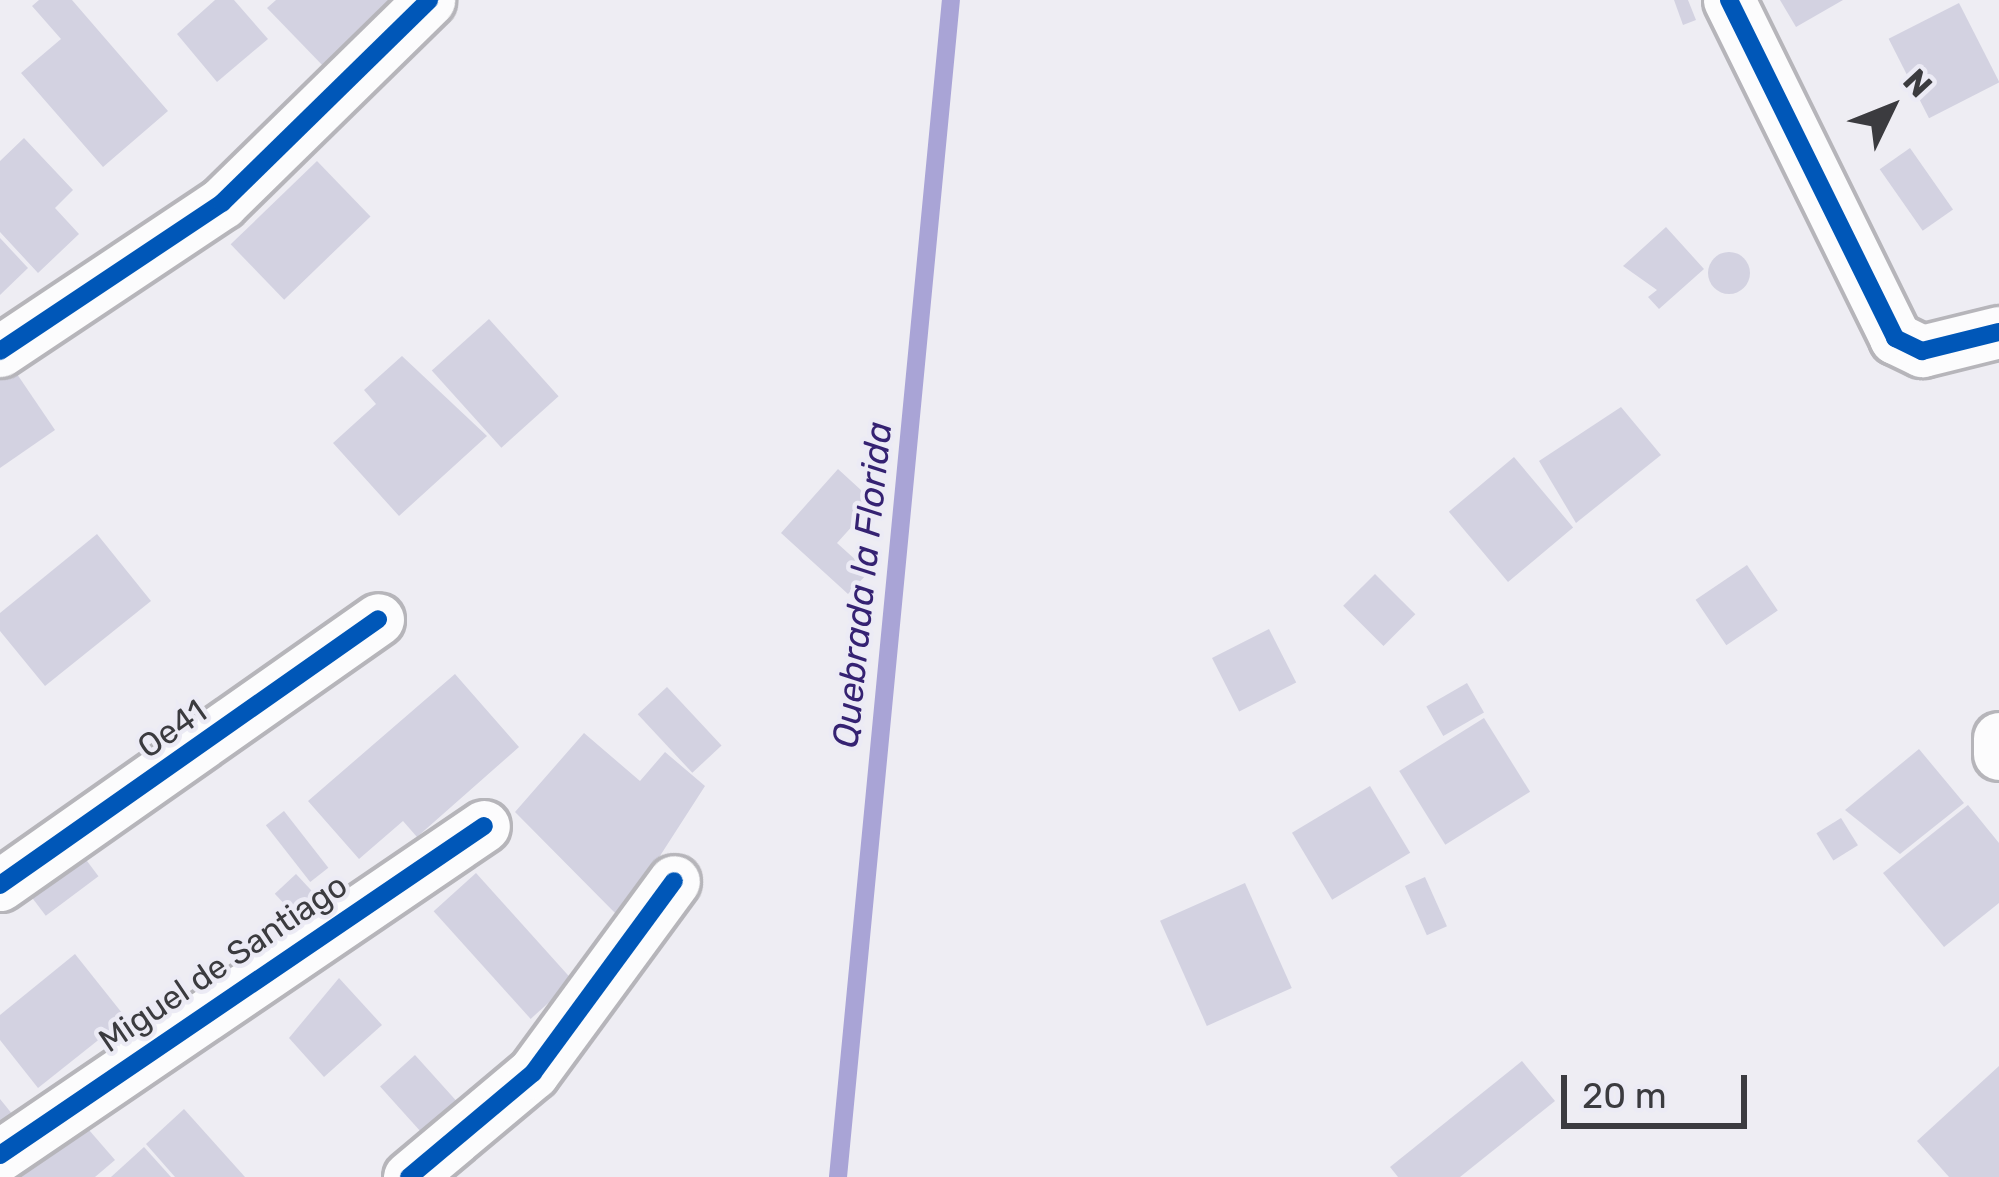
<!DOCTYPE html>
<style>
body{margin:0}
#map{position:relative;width:1999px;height:1177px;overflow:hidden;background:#eeedf3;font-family:Rubik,sans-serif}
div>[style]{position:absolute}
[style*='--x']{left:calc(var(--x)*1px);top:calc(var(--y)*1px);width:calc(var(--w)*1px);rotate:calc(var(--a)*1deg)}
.stream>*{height:18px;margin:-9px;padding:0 9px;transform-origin:9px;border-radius:9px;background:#a9a4d6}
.building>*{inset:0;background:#d3d2e1;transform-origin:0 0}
.round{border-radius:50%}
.roads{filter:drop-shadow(3px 0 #b6b5ba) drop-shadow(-3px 0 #b6b5ba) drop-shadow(0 3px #b6b5ba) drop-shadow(0 -3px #b6b5ba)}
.street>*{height:51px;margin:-25.5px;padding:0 25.5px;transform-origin:25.5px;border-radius:25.5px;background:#fcfcfd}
.cycleway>*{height:18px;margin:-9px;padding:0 9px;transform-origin:9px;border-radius:9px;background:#0057b8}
span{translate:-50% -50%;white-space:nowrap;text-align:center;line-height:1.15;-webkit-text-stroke:9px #ecebf5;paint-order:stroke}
.street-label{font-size:33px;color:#3b3b3f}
.water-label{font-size:36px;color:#352272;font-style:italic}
.north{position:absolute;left:1831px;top:48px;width:120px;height:120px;-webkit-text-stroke:9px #ecebf5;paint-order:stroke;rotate:47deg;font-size:33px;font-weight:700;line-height:48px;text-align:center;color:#3b3b3f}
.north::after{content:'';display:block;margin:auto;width:42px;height:54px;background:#3b3b3f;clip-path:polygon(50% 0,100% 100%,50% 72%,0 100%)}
.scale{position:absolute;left:1561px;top:1075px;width:186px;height:54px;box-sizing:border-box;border:6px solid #3b3b3f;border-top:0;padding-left:15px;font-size:36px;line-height:42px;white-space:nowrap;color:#3b3b3f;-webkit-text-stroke:9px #ecebf5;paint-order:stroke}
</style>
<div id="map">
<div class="stream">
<i style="--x:838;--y:1177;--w:1182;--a:-84.52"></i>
</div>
<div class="building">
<i style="clip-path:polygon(39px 0,72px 0,168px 111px,103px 167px,21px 73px,61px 39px,32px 6px)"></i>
<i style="clip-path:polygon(215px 0,234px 0,268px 39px,217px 82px,177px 34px)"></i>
<i style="clip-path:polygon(276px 0,397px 0,326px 69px,267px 8px)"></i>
<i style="clip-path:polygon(1674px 0,1688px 0,1696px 20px,1683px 25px)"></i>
<i style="clip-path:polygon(1780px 0,1843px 0,1796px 27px)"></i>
<i style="left:1959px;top:3px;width:89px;height:79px;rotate:63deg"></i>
<i style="clip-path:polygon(24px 138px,73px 190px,55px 208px,79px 234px,38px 273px,0 232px,0 161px)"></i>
<i style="left:1910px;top:148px;width:75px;height:37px;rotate:55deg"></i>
<i style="left:317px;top:161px;width:77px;height:120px;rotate:46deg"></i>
<i style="clip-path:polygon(1666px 227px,1704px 269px,1659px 309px,1648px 297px,1657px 290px,1623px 266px)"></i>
<i style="clip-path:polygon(0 238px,28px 268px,0 295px)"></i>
<i class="round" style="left:1708px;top:252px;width:42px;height:42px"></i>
<i style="left:489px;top:319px;width:104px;height:77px;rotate:48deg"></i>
<i style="clip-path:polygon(0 349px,55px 430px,0 468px)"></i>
<i style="clip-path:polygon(402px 356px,487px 436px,399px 516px,333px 443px,376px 404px,364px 390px)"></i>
<i style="clip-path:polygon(1621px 407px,1661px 455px,1576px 523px,1539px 461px)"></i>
<i style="left:1514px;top:457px;width:92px;height:85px;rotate:50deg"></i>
<i style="clip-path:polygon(838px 469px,874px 502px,837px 543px,869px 572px,848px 594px,781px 533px)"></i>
<i style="clip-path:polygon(97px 534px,151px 601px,45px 686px,0 631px,0 613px)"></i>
<i style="left:1747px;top:565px;width:55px;height:62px;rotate:56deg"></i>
<i style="left:1375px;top:574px;width:57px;height:45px;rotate:45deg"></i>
<i style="left:1269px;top:629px;width:60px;height:64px;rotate:63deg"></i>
<i style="clip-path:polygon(455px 674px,519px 747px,417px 837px,403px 821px,359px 859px,308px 801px)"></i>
<i style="left:1467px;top:683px;width:34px;height:47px;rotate:60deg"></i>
<i style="left:667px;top:687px;width:80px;height:40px;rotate:47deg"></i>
<i style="left:1484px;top:718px;width:87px;height:100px;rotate:58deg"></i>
<i style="clip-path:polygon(584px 733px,640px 781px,665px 752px,705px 786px,620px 918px,515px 812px)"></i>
<i style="clip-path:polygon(1919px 749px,1964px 803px,1900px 854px,1845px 810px)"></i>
<i style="left:1370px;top:786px;width:78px;height:91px;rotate:59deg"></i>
<i style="clip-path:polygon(1968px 805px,1999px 843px,1999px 903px,1944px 947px,1883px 873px)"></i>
<i style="left:284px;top:811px;width:72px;height:23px;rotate:52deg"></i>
<i style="left:1841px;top:818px;width:32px;height:29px;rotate:58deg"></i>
<i style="left:75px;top:845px;width:39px;height:66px;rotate:53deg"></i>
<i style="left:476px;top:873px;width:145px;height:57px;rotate:48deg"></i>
<i style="left:296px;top:874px;width:38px;height:29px;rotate:47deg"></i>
<i style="left:1425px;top:877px;width:54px;height:22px;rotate:66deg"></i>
<i style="left:1245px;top:883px;width:115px;height:93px;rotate:66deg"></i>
<i style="clip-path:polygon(75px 954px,126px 1018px,38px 1088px,0 1040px,0 1015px)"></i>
<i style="clip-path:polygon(339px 978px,382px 1025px,324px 1077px,289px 1038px)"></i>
<i style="left:415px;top:1055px;width:73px;height:47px;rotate:48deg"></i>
<i style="clip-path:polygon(1522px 1061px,1555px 1101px,1460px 1177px,1398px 1177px,1390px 1167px)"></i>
<i style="clip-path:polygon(1999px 1066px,1999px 1177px,1949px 1177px,1917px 1141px)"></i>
<i style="clip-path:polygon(0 1099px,17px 1120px,0 1133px)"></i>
<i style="clip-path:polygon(184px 1109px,245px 1177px,175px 1177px,146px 1144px)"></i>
<i style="clip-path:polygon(76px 1115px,115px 1160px,95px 1177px,3px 1177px)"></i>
<i style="clip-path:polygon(144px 1147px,171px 1177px,111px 1177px)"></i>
</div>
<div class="roads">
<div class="street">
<i style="--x:1729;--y:0;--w:377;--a:63.8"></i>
<i style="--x:1895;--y:338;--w:30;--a:26"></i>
<i style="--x:1922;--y:351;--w:79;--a:-13.9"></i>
<i style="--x:0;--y:351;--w:267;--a:-33.7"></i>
<i style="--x:222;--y:203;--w:290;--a:-44.4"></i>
<i style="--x:1999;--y:738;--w:16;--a:90"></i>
<i style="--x:0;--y:885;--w:462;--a:-35.1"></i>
<i style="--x:0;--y:1155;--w:585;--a:-34.21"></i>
<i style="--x:409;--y:1177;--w:162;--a:-40"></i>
<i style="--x:533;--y:1073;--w:238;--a:-53.7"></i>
</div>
</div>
<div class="cycleway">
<i style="--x:1729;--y:0;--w:377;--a:63.8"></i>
<i style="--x:1895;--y:338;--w:30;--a:26"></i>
<i style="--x:1922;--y:351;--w:79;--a:-13.9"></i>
<i style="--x:0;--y:351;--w:267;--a:-33.7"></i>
<i style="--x:222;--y:203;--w:290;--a:-44.4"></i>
<i style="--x:0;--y:885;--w:462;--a:-35.1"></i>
<i style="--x:0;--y:1155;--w:585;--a:-34.21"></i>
<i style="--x:409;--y:1177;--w:162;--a:-40"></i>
<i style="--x:533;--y:1073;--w:238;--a:-53.7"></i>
</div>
<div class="street-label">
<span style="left:172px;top:729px;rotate:-35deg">Oe41</span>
<span style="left:223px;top:963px;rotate:-34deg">Miguel de Santiago</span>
</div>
<div class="water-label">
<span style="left:862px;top:585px;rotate:-84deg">Quebrada la Florida</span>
</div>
<div class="north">N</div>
<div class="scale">20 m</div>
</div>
